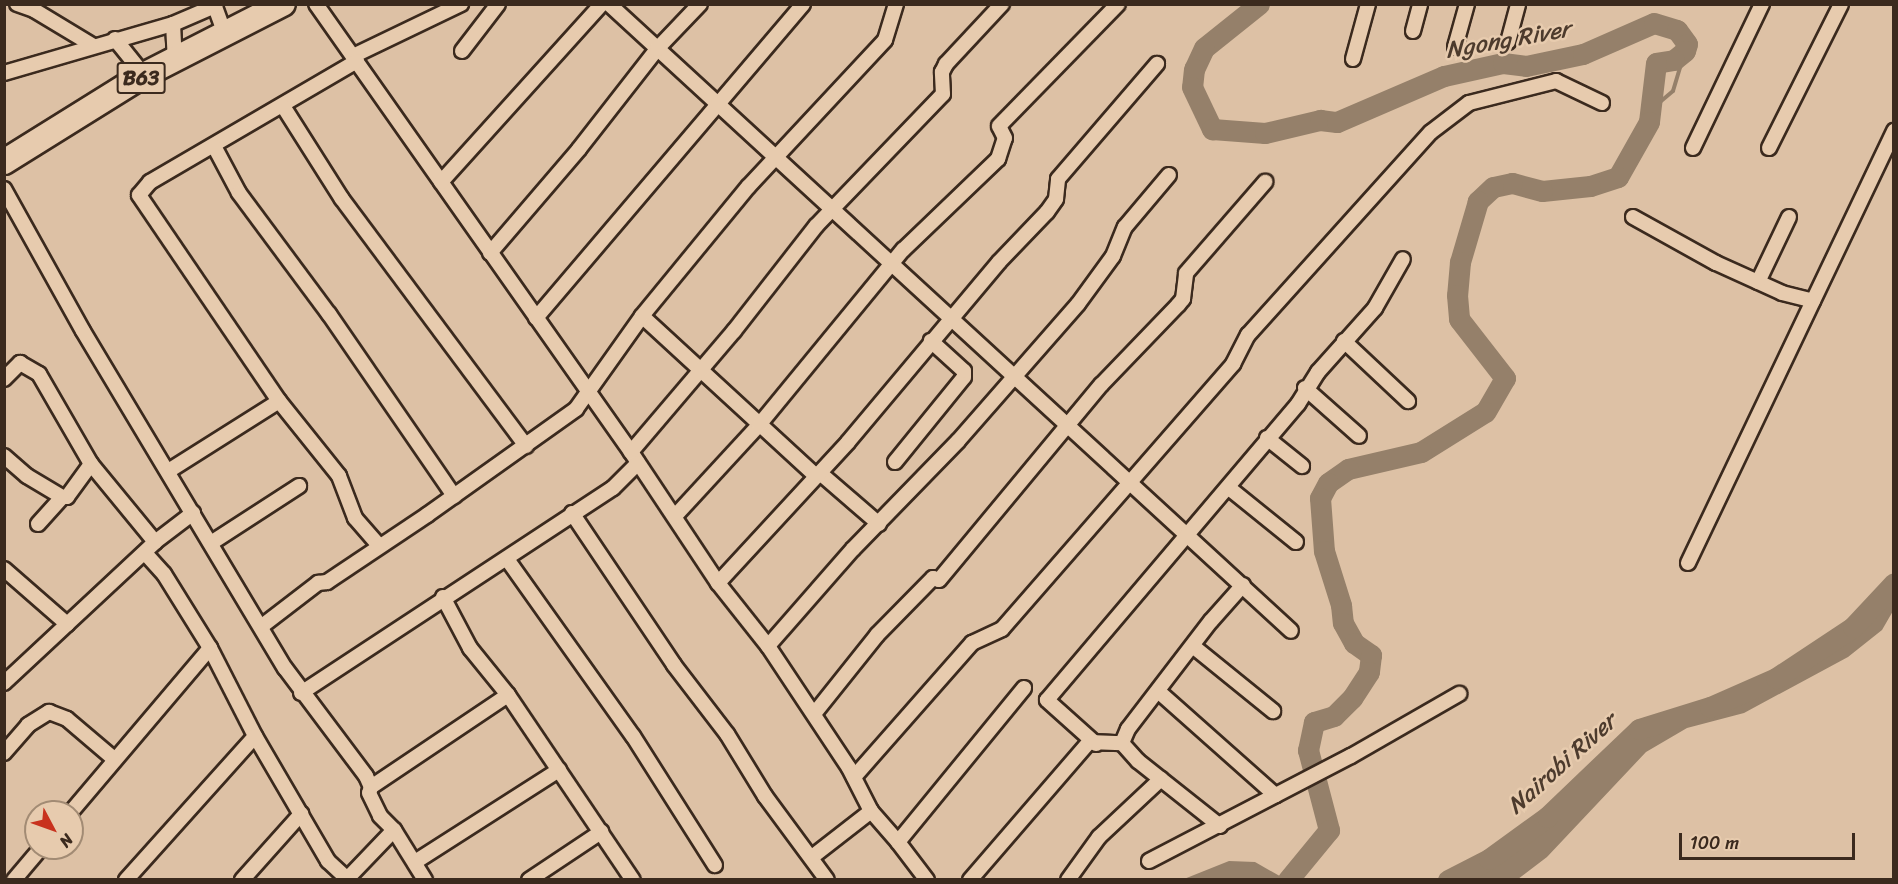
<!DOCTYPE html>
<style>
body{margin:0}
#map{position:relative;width:1898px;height:884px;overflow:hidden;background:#ddc1a5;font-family:Sriracha,sans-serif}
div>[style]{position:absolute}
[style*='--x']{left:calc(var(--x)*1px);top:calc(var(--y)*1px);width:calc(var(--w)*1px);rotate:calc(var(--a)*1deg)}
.water>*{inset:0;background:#95806a}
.stream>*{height:4px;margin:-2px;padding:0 2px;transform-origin:2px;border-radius:2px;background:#95806a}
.river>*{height:21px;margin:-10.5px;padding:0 10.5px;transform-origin:10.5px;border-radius:10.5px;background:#95806a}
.roads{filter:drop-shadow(2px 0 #3b2a1e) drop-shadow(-2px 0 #3b2a1e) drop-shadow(0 2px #3b2a1e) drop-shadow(0 -2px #3b2a1e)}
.street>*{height:14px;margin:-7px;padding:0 7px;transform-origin:7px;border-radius:7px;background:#e7cbae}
.highway>*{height:24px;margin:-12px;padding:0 12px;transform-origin:12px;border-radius:12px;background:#e7cbae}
span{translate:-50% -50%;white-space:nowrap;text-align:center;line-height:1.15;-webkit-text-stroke:5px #e7cbae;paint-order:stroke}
.shield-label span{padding:2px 4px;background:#e7cbae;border:2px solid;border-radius:4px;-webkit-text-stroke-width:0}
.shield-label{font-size:21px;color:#3b2a1e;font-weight:700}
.water-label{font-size:24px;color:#4d3b2d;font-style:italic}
.frame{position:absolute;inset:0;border:6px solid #3b2a1e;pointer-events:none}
.north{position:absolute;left:24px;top:800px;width:60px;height:60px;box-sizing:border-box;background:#e7cbae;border:2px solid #a28b74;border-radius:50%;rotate:131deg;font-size:16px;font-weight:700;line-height:24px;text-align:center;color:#3b2a1e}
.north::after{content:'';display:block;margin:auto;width:21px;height:27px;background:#c8321e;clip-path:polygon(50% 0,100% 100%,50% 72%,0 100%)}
.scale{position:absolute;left:1679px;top:833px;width:176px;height:27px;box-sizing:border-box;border:3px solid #3b2a1e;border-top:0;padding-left:8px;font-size:18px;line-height:21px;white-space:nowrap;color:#3b2a1e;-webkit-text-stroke:4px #e7cbae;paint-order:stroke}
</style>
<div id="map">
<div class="water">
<i style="clip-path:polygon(1893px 589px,1893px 611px,1882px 630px,1848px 657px,1744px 713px,1687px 728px,1646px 752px,1547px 857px,1518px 879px,1443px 879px,1535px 829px,1556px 807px,1571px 803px,1609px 758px,1658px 723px,1754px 691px,1797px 670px,1825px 645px,1858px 625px)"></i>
<i style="clip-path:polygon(1229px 861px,1255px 862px,1285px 879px,1184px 879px)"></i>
</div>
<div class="stream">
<i style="--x:1649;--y:122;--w:23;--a:-61"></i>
<i style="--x:1660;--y:102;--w:17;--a:-40"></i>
<i style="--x:1673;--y:91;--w:42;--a:-73.3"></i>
</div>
<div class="river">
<i style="--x:1259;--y:4;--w:70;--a:141.3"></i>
<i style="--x:1204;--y:48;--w:23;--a:115"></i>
<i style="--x:1194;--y:69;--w:18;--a:96"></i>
<i style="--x:1192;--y:87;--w:47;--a:64.5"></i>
<i style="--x:1212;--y:129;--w:53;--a:4.3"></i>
<i style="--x:1265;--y:133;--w:57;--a:-13.3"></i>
<i style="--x:1320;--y:120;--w:17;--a:7"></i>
<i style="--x:1337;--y:122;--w:116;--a:-23.3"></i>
<i style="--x:1444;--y:76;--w:60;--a:-12.4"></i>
<i style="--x:1503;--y:63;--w:23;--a:7"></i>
<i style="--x:1526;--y:66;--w:58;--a:-11.9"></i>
<i style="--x:1583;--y:54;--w:77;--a:-23.6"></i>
<i style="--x:1654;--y:23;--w:24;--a:17"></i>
<i style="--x:1677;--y:30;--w:17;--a:54"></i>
<i style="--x:1687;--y:44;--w:7;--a:106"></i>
<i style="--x:1685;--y:51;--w:14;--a:141"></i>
<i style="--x:1674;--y:60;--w:18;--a:171"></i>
<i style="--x:1656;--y:63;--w:59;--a:96.8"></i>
<i style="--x:1649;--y:122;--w:63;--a:119.4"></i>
<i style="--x:1618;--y:177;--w:29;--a:162"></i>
<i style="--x:1590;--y:186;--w:48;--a:174.1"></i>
<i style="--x:1542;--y:191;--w:31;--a:-165"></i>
<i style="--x:1512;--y:183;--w:19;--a:168"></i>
<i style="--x:1493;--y:187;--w:21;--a:137"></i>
<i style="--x:1478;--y:201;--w:64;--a:106.4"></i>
<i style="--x:1460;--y:262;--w:33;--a:95"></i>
<i style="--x:1457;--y:295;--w:24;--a:85"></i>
<i style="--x:1459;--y:319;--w:75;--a:52.1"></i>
<i style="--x:1505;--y:378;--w:39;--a:120"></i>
<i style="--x:1485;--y:412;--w:75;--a:148"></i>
<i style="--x:1421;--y:452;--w:75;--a:166.9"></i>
<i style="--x:1348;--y:469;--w:24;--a:145"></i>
<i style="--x:1328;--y:483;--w:17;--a:118"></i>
<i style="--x:1320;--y:498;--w:53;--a:85.7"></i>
<i style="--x:1324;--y:551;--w:57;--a:72.5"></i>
<i style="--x:1341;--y:605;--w:18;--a:84"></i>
<i style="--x:1343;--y:623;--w:23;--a:61"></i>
<i style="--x:1354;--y:643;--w:21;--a:35"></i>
<i style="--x:1371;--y:655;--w:17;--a:97"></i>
<i style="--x:1369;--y:672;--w:31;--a:123"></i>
<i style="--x:1352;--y:698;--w:25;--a:135"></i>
<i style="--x:1334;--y:716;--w:21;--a:163"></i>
<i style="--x:1314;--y:722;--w:29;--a:102"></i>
<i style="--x:1308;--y:750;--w:83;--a:75.3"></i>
<i style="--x:1329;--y:830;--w:65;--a:129.4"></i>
<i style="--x:1448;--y:880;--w:46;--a:-27.1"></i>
<i style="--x:1489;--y:859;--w:72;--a:-35.9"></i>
<i style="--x:1547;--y:817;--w:127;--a:-43.7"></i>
<i style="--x:1639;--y:729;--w:74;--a:-17.2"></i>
<i style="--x:1710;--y:707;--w:72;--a:-23.7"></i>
<i style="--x:1776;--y:678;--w:92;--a:-33.5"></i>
<i style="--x:1853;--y:627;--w:60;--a:-47"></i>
</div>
<div class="roads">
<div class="street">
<i style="--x:17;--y:4;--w:18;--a:19"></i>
<i style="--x:34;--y:10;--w:68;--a:31.1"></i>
<i style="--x:214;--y:4;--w:32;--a:70"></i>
<i style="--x:316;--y:4;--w:548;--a:54.89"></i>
<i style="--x:631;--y:452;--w:157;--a:56.4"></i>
<i style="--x:718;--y:583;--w:80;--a:51.6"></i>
<i style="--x:768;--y:646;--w:146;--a:56.4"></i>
<i style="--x:849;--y:768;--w:48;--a:62.9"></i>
<i style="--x:609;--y:4;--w:926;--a:42.59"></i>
<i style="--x:173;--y:24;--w:36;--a:87"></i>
<i style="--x:1413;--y:31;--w:28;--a:-75"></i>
<i style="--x:115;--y:39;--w:46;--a:51.1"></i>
<i style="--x:1508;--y:42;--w:39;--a:-75"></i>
<i style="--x:1455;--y:47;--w:45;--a:-74.4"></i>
<i style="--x:462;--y:51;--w:59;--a:-52.5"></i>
<i style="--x:353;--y:56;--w:120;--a:-25.7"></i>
<i style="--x:1353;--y:59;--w:57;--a:-74.7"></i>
<i style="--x:357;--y:61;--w:240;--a:149.7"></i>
<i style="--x:150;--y:182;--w:17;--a:130"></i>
<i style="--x:139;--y:195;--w:249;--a:55.8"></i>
<i style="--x:279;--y:401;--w:96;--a:51.3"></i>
<i style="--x:339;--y:476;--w:45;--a:69.1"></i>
<i style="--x:355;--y:518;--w:37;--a:49"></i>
<i style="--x:4;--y:73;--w:176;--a:-16.2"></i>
<i style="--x:173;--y:24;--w:46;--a:-23.2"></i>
<i style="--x:283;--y:106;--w:110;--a:57.6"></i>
<i style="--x:342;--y:199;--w:308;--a:53.3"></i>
<i style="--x:214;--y:146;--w:53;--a:62"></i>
<i style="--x:239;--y:193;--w:151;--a:53.4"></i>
<i style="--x:329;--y:314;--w:221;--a:55.5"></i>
<i style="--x:1693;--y:148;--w:160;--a:-64.4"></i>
<i style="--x:1769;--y:148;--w:161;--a:-63.4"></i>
<i style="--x:441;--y:182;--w:240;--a:-47.9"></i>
<i style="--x:4;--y:189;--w:162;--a:60.9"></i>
<i style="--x:83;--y:331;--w:393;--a:59.1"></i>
<i style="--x:285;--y:668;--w:135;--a:53.1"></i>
<i style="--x:366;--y:776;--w:12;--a:66"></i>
<i style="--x:371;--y:787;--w:6;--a:108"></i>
<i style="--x:369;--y:793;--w:25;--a:64"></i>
<i style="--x:380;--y:816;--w:20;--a:45"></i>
<i style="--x:394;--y:830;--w:59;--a:58.2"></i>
<i style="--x:1633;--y:217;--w:95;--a:29"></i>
<i style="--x:1716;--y:263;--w:72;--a:24.4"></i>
<i style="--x:1782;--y:293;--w:32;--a:14"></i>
<i style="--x:490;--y:253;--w:137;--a:-49.4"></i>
<i style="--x:579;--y:149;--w:127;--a:-52"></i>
<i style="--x:657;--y:49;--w:62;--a:-46.3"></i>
<i style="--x:1758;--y:282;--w:72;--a:-64.5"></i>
<i style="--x:642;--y:316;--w:236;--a:42.6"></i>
<i style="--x:536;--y:318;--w:412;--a:-49.6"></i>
<i style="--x:1344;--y:341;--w:88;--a:43.2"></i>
<i style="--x:4;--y:379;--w:23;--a:-45"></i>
<i style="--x:20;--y:363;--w:22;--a:30"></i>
<i style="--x:39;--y:374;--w:104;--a:60"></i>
<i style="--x:91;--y:464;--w:101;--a:50.6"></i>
<i style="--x:1305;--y:388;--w:72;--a:41.6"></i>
<i style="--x:1267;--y:438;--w:45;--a:38.7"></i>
<i style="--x:631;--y:452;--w:159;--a:-49.6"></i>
<i style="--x:734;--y:331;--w:133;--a:-52"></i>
<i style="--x:816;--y:226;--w:183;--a:-46.1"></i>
<i style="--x:943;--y:94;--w:22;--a:-93"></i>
<i style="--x:942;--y:72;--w:9;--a:-63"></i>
<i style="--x:946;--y:64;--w:82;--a:-47"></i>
<i style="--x:4;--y:456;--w:30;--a:41"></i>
<i style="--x:27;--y:476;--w:41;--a:31"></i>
<i style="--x:62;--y:497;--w:5;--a:0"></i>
<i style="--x:67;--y:497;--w:41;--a:-54"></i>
<i style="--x:895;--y:462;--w:109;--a:-50.9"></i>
<i style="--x:964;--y:377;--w:6;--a:-90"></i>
<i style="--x:964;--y:371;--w:45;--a:-137.7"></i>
<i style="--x:170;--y:470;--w:129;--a:-32.3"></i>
<i style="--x:820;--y:473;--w:78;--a:40.8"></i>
<i style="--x:1229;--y:488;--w:86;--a:38.9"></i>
<i style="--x:572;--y:513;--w:183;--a:56.1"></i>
<i style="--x:674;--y:665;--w:87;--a:52.5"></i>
<i style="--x:727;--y:734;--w:73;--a:58.5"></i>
<i style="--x:765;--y:796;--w:104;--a:53.6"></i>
<i style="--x:675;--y:516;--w:124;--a:-47.3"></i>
<i style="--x:759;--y:425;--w:227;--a:-50.6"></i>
<i style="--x:903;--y:250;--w:132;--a:-43.8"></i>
<i style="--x:998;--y:159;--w:22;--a:-72"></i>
<i style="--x:1005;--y:138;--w:13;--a:-117"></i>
<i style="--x:999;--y:126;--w:170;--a:-45.7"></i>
<i style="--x:38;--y:524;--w:36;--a:-48"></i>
<i style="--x:211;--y:543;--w:105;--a:-32.9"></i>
<i style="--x:145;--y:553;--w:28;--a:48"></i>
<i style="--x:164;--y:574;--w:87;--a:58.1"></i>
<i style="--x:210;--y:648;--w:99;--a:62.9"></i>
<i style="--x:255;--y:736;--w:145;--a:59.7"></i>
<i style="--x:328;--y:861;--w:26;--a:43"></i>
<i style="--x:507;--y:559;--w:217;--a:54.6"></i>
<i style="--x:633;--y:736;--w:153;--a:57.6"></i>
<i style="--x:1688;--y:563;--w:479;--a:-64.5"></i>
<i style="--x:4;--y:569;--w:84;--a:41.1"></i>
<i style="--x:718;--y:583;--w:192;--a:-47.3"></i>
<i style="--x:848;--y:442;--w:235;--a:-50"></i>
<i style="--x:999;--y:262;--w:69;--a:-46.2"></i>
<i style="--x:1047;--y:212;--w:16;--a:-55"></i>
<i style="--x:1056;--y:199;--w:20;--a:-84"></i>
<i style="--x:1058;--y:179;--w:152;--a:-49.3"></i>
<i style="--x:443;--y:597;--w:58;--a:62.1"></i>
<i style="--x:470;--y:648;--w:60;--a:51"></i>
<i style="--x:508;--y:695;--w:223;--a:56"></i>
<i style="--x:262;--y:626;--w:71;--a:-37.5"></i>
<i style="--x:318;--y:583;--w:9;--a:-6"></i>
<i style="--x:327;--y:582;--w:120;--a:-33.8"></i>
<i style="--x:427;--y:515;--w:183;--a:-35.4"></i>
<i style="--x:576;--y:409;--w:114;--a:-54.6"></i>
<i style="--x:642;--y:316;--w:167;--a:-50.6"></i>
<i style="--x:748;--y:187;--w:201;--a:-47"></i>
<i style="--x:885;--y:40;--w:38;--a:-73"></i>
<i style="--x:768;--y:646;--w:129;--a:-48.8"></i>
<i style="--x:853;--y:549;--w:151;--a:-45.8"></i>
<i style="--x:958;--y:441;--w:182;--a:-48.8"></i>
<i style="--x:1078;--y:304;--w:59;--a:-53.9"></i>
<i style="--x:1113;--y:256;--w:31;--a:-68"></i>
<i style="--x:1125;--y:227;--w:68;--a:-49.8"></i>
<i style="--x:1194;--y:647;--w:102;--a:39"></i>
<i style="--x:4;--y:683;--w:207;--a:-43"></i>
<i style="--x:155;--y:542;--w:48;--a:-37.3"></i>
<i style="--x:1158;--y:691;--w:157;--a:41.6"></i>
<i style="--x:301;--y:693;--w:373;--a:-33.3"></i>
<i style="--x:613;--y:488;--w:35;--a:-45"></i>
<i style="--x:814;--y:714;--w:101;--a:-51.4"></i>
<i style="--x:877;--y:635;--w:80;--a:-45.5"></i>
<i style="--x:933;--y:578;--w:6;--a:18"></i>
<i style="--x:939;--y:580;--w:254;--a:-50.3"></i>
<i style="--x:1101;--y:385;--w:111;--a:-46.1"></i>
<i style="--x:1178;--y:305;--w:8;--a:-50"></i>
<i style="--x:1183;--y:299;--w:26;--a:-83"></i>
<i style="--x:1186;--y:273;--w:121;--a:-49"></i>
<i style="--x:1096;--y:744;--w:66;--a:-138.1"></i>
<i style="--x:1047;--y:700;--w:388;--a:-49.7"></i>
<i style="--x:1298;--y:404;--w:38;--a:-58"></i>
<i style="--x:1318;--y:372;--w:86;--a:-48.3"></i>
<i style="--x:1375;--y:308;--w:56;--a:-60.3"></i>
<i style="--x:4;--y:753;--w:37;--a:-49"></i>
<i style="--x:28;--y:725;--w:25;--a:-32"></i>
<i style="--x:49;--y:712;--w:19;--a:21"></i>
<i style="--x:67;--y:719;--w:60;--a:40.3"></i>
<i style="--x:854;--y:777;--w:179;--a:-48.6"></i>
<i style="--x:972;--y:643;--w:33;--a:-25"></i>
<i style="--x:1002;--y:629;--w:352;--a:-48.9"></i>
<i style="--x:1233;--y:364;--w:33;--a:-63"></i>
<i style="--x:1248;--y:335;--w:273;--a:-48"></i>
<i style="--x:1431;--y:132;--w:48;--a:-37.3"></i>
<i style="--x:1469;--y:103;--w:90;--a:-14.2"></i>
<i style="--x:1556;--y:81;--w:51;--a:25.6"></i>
<i style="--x:371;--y:787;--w:165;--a:-33.9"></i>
<i style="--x:71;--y:812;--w:215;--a:-49.7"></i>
<i style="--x:1220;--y:826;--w:105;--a:-141.6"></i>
<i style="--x:1138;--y:761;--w:24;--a:-132"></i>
<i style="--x:1122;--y:743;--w:15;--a:-67"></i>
<i style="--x:1128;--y:729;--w:136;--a:-52.5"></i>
<i style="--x:1211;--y:621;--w:48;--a:-48.4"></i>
<i style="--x:898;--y:842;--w:48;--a:52.7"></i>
<i style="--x:812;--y:857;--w:75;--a:-37.9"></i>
<i style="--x:871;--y:811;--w:41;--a:48.9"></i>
<i style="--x:898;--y:842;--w:199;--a:-50.7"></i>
<i style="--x:1149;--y:861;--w:228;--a:-27.5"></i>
<i style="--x:1351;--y:756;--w:125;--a:-29.9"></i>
<i style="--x:415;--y:862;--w:171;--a:-32.6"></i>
<i style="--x:14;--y:880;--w:42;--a:-49.8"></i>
<i style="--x:126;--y:880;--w:193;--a:-48.1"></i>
<i style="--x:242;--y:880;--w:89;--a:-48.2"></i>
<i style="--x:346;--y:880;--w:69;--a:-46.2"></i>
<i style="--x:529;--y:880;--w:87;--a:-33.7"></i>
<i style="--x:970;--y:880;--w:182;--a:-49.2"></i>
<i style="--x:1089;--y:742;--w:33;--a:2"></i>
<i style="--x:1068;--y:880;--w:53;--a:-54.2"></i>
<i style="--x:1099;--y:837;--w:85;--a:-43.1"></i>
</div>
<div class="highway">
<i style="--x:4;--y:162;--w:165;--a:-31.9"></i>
<i style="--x:144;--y:75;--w:156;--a:-27.1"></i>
</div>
</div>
<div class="shield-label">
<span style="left:141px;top:78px">B63</span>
</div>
<div class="water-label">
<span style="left:1508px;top:40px;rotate:-10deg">Ngong River</span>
<span style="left:1562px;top:764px;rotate:-42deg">Nairobi River</span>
</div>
<div class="frame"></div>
<div class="north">N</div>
<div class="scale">100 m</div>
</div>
